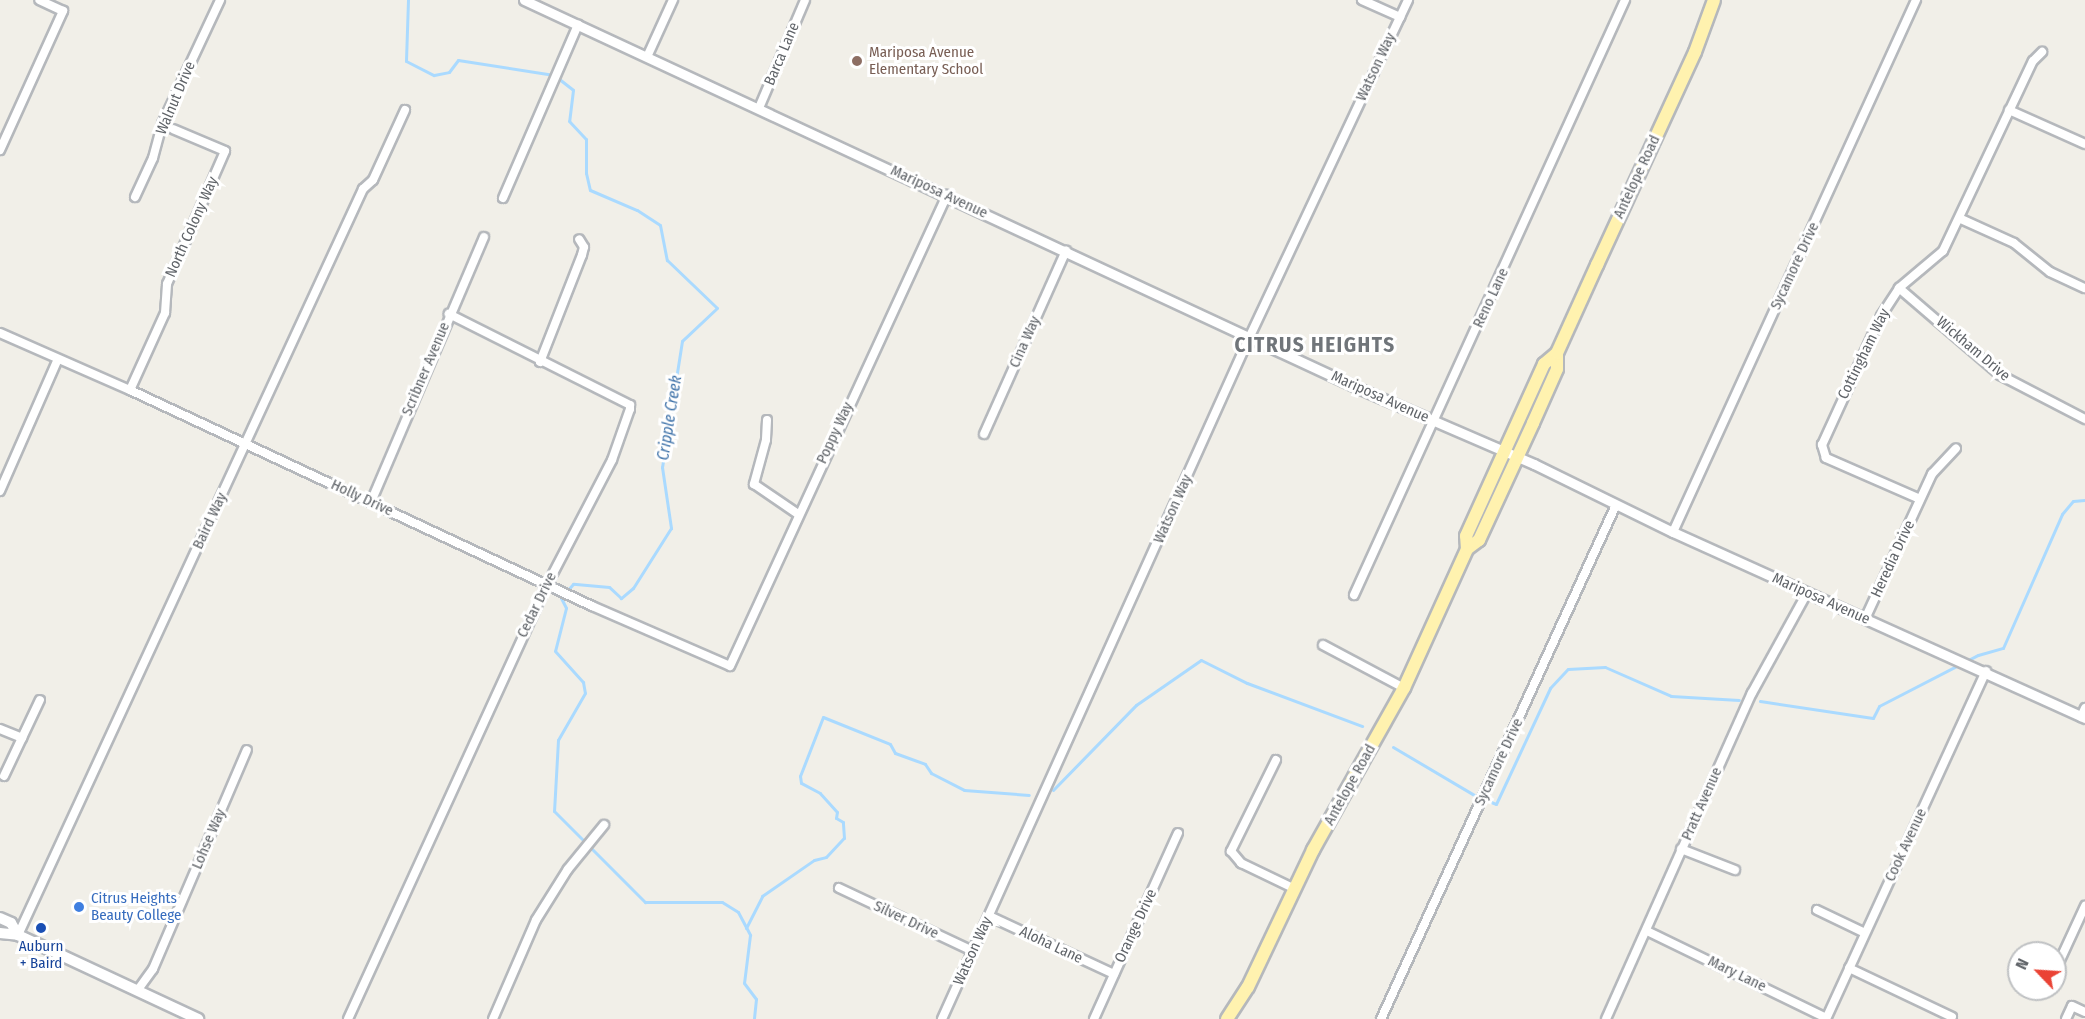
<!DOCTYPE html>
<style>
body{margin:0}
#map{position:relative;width:2085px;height:1019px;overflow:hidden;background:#f1efe8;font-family:"Fira Sans Condensed",sans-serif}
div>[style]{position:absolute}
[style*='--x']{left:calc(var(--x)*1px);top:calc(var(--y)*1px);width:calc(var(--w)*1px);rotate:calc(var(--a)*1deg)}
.stream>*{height:3px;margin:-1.5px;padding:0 1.5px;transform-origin:1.5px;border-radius:1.5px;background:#aadaff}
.roads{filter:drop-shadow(2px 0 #b5b8bc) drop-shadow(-2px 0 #b5b8bc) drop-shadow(0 2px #b5b8bc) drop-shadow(0 -2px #b5b8bc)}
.minor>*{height:8px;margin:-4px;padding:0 4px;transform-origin:4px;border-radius:4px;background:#fff}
.tertiary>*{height:9px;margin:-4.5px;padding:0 4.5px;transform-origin:4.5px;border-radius:4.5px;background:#fff}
.secondary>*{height:10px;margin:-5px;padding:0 5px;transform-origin:5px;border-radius:5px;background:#fff}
.primary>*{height:12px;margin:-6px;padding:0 6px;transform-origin:6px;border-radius:6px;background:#fff2af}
.dots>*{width:16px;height:16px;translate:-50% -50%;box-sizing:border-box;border:3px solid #fff;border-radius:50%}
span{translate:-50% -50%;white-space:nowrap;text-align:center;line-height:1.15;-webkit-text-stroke:6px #fff;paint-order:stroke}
.education-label{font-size:15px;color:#785e54}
.left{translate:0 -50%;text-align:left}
.street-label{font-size:15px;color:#5f6368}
.shop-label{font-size:15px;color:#366cbe}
.transit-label{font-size:15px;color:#164399}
.water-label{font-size:16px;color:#4174aa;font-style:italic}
.district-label{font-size:21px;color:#70757a;font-weight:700;letter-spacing:1.5px}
.north{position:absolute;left:2007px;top:941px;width:60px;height:60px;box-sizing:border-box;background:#fff;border:2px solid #bfc1c3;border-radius:50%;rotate:295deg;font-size:16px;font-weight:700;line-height:24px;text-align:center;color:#5f6368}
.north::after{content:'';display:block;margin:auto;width:21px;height:27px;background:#ea4335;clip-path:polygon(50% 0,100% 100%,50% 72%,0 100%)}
</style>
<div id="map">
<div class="stream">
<i style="--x:408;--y:0;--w:61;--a:91.9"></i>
<i style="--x:406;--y:61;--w:31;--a:27"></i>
<i style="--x:434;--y:75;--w:15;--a:-11"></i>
<i style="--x:449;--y:72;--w:15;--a:-53"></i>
<i style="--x:458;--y:60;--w:97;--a:8.9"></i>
<i style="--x:554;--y:75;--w:24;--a:38"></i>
<i style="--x:573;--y:90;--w:31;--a:97"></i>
<i style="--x:569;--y:121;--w:25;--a:47"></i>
<i style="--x:586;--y:139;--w:34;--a:90"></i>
<i style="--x:586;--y:173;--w:17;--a:77"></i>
<i style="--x:590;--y:190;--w:51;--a:23.1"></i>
<i style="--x:637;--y:210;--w:27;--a:33"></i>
<i style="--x:660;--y:225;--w:36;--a:79"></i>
<i style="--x:667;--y:260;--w:69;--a:43.8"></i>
<i style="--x:717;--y:308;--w:48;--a:136.7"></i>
<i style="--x:682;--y:341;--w:128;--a:99"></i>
<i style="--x:662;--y:467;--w:62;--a:81.6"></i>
<i style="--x:671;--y:528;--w:71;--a:122.3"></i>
<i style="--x:633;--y:588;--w:16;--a:140"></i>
<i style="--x:621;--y:598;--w:16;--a:-137"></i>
<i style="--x:609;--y:587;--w:36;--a:-175"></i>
<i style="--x:573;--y:584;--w:18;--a:131"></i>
<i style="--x:561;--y:598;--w:11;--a:63"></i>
<i style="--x:566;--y:608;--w:44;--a:104.3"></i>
<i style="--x:555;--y:651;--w:42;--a:47.9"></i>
<i style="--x:583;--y:682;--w:11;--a:80"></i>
<i style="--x:585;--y:693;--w:54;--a:119.9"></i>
<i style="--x:558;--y:740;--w:71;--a:93.2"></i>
<i style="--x:554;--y:811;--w:129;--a:45"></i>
<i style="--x:645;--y:902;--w:77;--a:0"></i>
<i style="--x:722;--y:902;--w:19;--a:32"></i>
<i style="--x:738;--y:912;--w:26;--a:62"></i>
<i style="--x:750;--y:935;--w:48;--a:97.1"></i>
<i style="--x:744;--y:983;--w:20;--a:53"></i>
<i style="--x:756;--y:999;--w:20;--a:96"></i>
<i style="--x:1760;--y:701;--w:114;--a:8.6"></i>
<i style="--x:1873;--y:718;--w:13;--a:-63"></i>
<i style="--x:1879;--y:706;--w:111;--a:-27.3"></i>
<i style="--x:1978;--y:655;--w:26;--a:-16"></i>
<i style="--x:2003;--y:648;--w:146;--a:-66.2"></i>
<i style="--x:2062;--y:514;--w:17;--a:-50"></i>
<i style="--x:2073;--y:501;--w:12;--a:-5"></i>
<i style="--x:1393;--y:747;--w:96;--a:30.6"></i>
<i style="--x:1053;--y:790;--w:119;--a:-45.7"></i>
<i style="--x:1136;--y:705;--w:79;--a:-34.7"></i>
<i style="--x:1201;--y:660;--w:51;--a:26.6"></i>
<i style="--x:1247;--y:683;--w:123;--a:20.5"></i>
<i style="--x:1491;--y:802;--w:5;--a:22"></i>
<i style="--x:1496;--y:804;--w:128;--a:-65"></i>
<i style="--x:1550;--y:688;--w:26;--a:-47"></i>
<i style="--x:1568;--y:669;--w:37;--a:-3"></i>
<i style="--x:1605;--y:667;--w:72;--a:23.7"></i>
<i style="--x:1671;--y:696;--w:68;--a:3.4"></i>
<i style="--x:746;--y:928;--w:36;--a:-63"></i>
<i style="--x:762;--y:896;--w:63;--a:-34.7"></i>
<i style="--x:814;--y:860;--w:12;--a:-14"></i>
<i style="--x:826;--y:857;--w:26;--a:-47"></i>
<i style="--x:844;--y:838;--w:16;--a:-94"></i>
<i style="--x:843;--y:822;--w:8;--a:-150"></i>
<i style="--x:836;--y:818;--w:6;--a:-81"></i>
<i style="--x:837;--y:812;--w:25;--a:-132"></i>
<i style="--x:820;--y:793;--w:21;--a:-152"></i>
<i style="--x:801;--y:783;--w:7;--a:-98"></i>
<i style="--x:800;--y:776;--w:63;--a:-68.7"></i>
<i style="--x:823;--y:717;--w:72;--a:21.9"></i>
<i style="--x:890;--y:744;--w:10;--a:61"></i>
<i style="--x:895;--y:753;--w:32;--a:20"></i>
<i style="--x:925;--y:764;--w:11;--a:56"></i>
<i style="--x:931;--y:773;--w:37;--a:27"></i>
<i style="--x:964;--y:790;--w:65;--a:4.4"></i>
</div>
<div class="roads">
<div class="minor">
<i style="--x:1362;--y:0;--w:42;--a:24.1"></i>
<i style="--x:647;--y:57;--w:63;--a:-65.5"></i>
<i style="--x:759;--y:108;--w:117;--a:-66.9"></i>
<i style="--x:2009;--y:110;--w:83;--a:24.1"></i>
<i style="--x:0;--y:150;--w:153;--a:-65.6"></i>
<i style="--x:63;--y:11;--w:26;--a:-155"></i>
<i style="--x:135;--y:197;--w:43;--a:-65.2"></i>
<i style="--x:153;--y:158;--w:35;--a:-75"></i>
<i style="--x:162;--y:124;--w:137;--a:-64.9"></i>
<i style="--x:503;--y:198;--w:189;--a:-66.6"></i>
<i style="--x:1961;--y:219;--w:58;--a:24.4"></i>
<i style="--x:2014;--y:243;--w:46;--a:38.9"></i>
<i style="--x:2050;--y:272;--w:38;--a:25"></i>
<i style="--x:1899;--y:288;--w:133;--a:40.7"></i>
<i style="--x:2000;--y:375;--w:96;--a:27.4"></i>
<i style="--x:0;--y:333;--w:142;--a:23.7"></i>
<i style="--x:130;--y:390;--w:510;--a:25.06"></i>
<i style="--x:592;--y:606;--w:150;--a:23.5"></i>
<i style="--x:730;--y:666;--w:519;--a:-65.26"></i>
<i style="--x:540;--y:362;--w:115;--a:-68.6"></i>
<i style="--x:582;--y:255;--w:8;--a:-76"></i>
<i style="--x:584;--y:247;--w:9;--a:-122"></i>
<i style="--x:130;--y:390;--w:85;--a:-65.6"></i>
<i style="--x:165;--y:313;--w:29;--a:-86"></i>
<i style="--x:167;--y:284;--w:145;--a:-66.4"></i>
<i style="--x:225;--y:151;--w:56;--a:-157.1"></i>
<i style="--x:767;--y:420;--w:20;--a:93"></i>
<i style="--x:766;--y:440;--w:46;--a:105.3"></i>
<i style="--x:754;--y:484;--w:53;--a:34.3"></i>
<i style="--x:984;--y:434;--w:201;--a:-65.9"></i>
<i style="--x:0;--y:491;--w:144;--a:-66.3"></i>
<i style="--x:1920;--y:499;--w:103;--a:-156.4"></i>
<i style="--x:1826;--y:458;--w:14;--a:-107"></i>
<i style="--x:1822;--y:445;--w:142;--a:-65.4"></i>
<i style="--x:1881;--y:316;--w:33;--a:-57"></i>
<i style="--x:1899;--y:288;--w:57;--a:-40.1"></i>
<i style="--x:1943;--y:251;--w:210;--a:-64.7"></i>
<i style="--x:2033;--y:61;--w:13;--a:-45"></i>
<i style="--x:371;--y:502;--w:288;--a:-66.9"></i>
<i style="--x:1673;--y:532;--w:585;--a:-65.45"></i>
<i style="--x:1354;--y:595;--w:654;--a:-65.51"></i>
<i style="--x:1865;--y:619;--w:160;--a:-65.2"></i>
<i style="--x:1932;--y:474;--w:35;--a:-47"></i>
<i style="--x:1323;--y:645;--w:92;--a:28"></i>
<i style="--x:2081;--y:717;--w:10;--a:-66"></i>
<i style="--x:0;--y:729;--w:24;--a:22"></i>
<i style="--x:1276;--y:760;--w:102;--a:116.3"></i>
<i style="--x:1231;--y:851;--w:16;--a:50"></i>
<i style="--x:1241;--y:863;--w:60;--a:25.7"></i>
<i style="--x:4;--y:776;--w:84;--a:-64.7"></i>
<i style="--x:1681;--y:849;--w:58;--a:21.3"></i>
<i style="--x:839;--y:888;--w:148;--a:25.2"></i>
<i style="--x:1817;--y:910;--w:53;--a:25.6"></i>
<i style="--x:989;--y:916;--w:138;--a:24.9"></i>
<i style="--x:1647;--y:931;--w:199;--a:25.9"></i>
<i style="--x:18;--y:935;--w:822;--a:-65.18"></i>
<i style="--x:363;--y:189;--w:13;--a:-42"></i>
<i style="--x:373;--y:180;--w:77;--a:-65.4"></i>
<i style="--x:1849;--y:968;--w:114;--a:25.4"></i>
<i style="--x:2055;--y:971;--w:72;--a:-65.2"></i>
<i style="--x:137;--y:991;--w:27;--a:-54"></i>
<i style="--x:153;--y:969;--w:238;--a:-66.8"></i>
<i style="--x:348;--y:1019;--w:477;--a:-65.4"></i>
<i style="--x:547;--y:585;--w:141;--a:-62.5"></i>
<i style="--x:612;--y:460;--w:54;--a:-70.6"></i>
<i style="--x:630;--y:409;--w:4;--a:-90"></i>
<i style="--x:630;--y:405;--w:203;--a:-153.3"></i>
<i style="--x:493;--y:1019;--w:108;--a:-66.5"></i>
<i style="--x:536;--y:920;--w:60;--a:-57.9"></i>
<i style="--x:568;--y:869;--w:57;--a:-50.7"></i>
<i style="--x:942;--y:1019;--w:749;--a:-65.73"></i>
<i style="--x:1250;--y:336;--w:371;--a:-64.8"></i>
<i style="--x:1094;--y:1019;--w:204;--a:-65.7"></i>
<i style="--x:1381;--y:1019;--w:565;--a:-65.43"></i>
<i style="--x:1606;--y:1019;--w:357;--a:-65.9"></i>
<i style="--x:1752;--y:693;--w:114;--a:-61.2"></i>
<i style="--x:1826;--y:1019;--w:383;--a:-65.3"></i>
<i style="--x:2066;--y:1019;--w:14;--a:-65"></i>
<i style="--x:2072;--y:1006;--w:14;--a:25"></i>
</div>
<div class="tertiary">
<i style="--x:524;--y:0;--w:922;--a:24.95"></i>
<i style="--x:1360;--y:389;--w:189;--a:23.3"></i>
<i style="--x:1534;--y:464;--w:155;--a:26.1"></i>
<i style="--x:1673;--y:532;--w:452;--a:24.3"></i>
</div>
<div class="secondary">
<i style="--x:0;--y:918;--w:12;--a:24"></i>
<i style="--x:11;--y:923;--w:14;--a:60"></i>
<i style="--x:18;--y:935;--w:199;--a:25"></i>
<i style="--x:0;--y:933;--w:18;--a:6"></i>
</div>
<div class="primary">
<i style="--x:1467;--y:549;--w:15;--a:-37"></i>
<i style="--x:1479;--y:540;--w:129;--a:-65.2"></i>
<i style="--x:1533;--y:423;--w:59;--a:-66"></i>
<i style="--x:1557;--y:369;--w:16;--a:-90"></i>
<i style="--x:1227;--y:1019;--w:38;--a:-57"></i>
<i style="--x:1248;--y:987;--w:152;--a:-64.6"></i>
<i style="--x:1313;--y:850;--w:186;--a:-60.7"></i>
<i style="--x:1404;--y:688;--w:153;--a:-65.6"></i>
<i style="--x:1467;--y:549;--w:13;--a:-94"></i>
<i style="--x:1466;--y:536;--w:189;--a:-65.6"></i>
<i style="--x:1544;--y:364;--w:17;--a:-40"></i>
<i style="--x:1557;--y:353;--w:97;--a:-65.6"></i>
<i style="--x:1597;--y:265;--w:234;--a:-65.3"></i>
<i style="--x:1695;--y:52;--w:55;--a:-69.9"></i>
</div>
</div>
<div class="dots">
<i style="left:857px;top:61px;background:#8d6e63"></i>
<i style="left:79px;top:907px;background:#3f7fe0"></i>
<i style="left:41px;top:928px;background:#1a4fb4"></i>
</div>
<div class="education-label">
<span class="left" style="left:869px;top:61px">Mariposa Avenue<br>Elementary School</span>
</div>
<div class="street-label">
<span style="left:782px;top:54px;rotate:-67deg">Barca Lane</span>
<span style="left:1376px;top:67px;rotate:-65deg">Watson Way</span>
<span style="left:176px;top:98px;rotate:-67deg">Walnut Drive</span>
<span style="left:1637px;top:177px;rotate:-65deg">Antelope Road</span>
<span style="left:939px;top:192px;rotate:25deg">Mariposa Avenue</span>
<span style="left:192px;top:227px;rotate:-66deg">North Colony Way</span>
<span style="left:1795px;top:266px;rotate:-65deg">Sycamore Drive</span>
<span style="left:1491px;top:298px;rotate:-65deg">Reno Lane</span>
<span style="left:1025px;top:342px;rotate:-66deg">Cina Way</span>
<span style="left:1973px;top:349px;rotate:40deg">Wickham Drive</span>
<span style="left:1864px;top:354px;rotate:-64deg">Cottingham Way</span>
<span style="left:426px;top:369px;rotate:-67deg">Scribner Avenue</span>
<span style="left:1380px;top:397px;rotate:24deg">Mariposa Avenue</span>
<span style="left:835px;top:433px;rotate:-65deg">Poppy Way</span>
<span style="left:362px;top:498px;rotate:25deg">Holly Drive</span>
<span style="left:1173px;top:509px;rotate:-66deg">Watson Way</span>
<span style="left:210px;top:521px;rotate:-65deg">Baird Way</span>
<span style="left:1893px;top:559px;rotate:-65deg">Heredia Drive</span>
<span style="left:1821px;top:599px;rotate:24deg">Mariposa Avenue</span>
<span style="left:537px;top:605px;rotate:-64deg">Cedar Drive</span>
<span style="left:1499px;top:762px;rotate:-65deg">Sycamore Drive</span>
<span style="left:1350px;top:785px;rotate:-61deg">Antelope Road</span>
<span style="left:1702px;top:804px;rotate:-66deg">Pratt Avenue</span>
<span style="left:209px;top:839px;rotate:-67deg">Lohse Way</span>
<span style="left:1906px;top:845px;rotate:-65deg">Cook Avenue</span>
<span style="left:906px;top:920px;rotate:25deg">Silver Drive</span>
<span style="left:1136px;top:926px;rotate:-65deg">Orange Drive</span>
<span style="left:1051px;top:945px;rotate:25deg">Aloha Lane</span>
<span style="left:973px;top:951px;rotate:-66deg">Watson Way</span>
<span style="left:1737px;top:974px;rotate:26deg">Mary Lane</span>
</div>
<div class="shop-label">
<span class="left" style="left:91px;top:907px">Citrus Heights<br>Beauty College</span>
</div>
<div class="transit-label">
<span style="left:41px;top:955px">Auburn<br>+ Baird</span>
</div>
<div class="water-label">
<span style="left:670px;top:418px;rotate:-81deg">Cripple Creek</span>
</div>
<div class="district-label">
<span style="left:1315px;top:345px">CITRUS HEIGHTS</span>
</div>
<div class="north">N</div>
</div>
